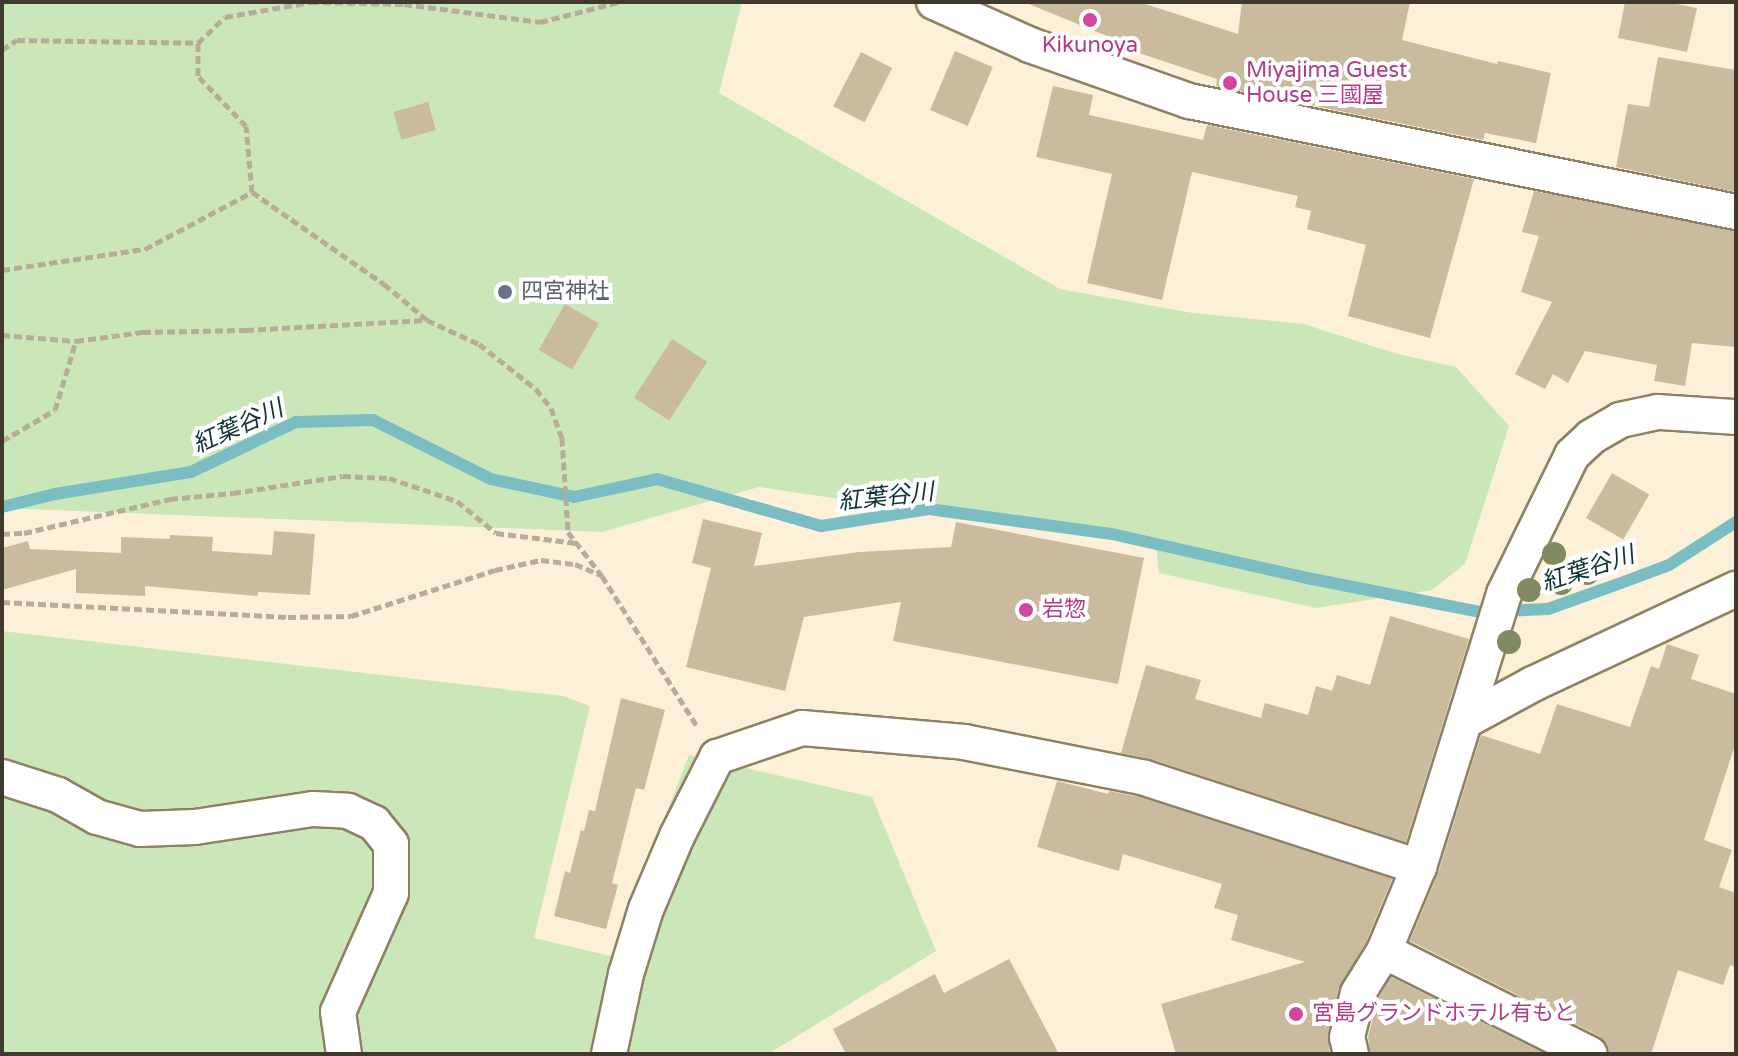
<!DOCTYPE html>
<meta charset="utf-8">
<style>
body{margin:0}
#map{position:relative;width:1738px;height:1056px;overflow:hidden;background:#fdf0d8;font-family:"Varela Round","Noto Sans JP",sans-serif}
div>[style]{position:absolute}
[style*='--x']{left:calc(var(--x)*1px);top:calc(var(--y)*1px);width:calc(var(--w)*1px);rotate:calc(var(--a)*1deg)}
.green>*{inset:0;background:#cbe7ba}
.stream>*{height:12px;margin:-6px;padding:0 6px;transform-origin:6px;border-radius:6px;background:#7abdc2}
.building>*{inset:0;background:#cbbb9e;transform-origin:0 0}
.path>*{height:5px;margin-top:-2.5px;transform-origin:0;background:repeating-linear-gradient(90deg,#b7ac99 0 8px,transparent 0 12px)}
.roads{filter:drop-shadow(2px 0 #8f8065) drop-shadow(-2px 0 #8f8065) drop-shadow(0 2px #8f8065) drop-shadow(0 -2px #8f8065)}
.minor>*{height:34px;margin:-17px;padding:0 17px;transform-origin:17px;border-radius:17px;background:#fff}
.trees>*{width:24px;height:24px;margin:-12px;border-radius:50%;background:#828a64}
.dots>*{width:22px;height:22px;translate:-50% -50%;box-sizing:border-box;border:4px solid #fff;border-radius:50%}
span{translate:-50% -50%;white-space:nowrap;text-align:center;line-height:1.15;-webkit-text-stroke:8px #fff;paint-order:stroke}
.hotel-label{font-size:22px;color:#b23c85}
.left{translate:0 -50%;text-align:left}
.worship-label{font-size:22px;color:#5b616d}
.water-label{font-size:24px;color:#103335;font-style:italic}
.frame{position:absolute;inset:0;border:4px solid #40392e;pointer-events:none}
</style>
<div id="map">
<div class="green">
<i style="clip-path:polygon(2px 2px,742px 2px,719px 93px,1060px 289px,1193px 313px,1304px 324px,1394px 353px,1456px 367px,1509px 426px,1465px 564px,1432px 590px,1316px 608px,1159px 573px,1156px 546px,759px 487px,602px 532px,2px 508px)"></i>
<i style="clip-path:polygon(2px 631px,563px 696px,590px 706px,534px 938px,611px 956px,689px 755px,872px 797px,936px 951px,768px 1054px,2px 1054px)"></i>
</div>
<div class="stream">
<i style="--x:2;--y:507;--w:55;--a:-13.8"></i>
<i style="--x:55;--y:494;--w:138;--a:-9.2"></i>
<i style="--x:191;--y:472;--w:116;--a:-25.5"></i>
<i style="--x:296;--y:422;--w:77;--a:-1.5"></i>
<i style="--x:373;--y:420;--w:132;--a:26.6"></i>
<i style="--x:491;--y:479;--w:85;--a:12.2"></i>
<i style="--x:574;--y:497;--w:85;--a:-12.2"></i>
<i style="--x:657;--y:479;--w:171;--a:16"></i>
<i style="--x:821;--y:526;--w:109;--a:-8.9"></i>
<i style="--x:929;--y:509;--w:185;--a:7.8"></i>
<i style="--x:1112;--y:534;--w:200;--a:12.7"></i>
<i style="--x:1307;--y:578;--w:176;--a:11.1"></i>
<i style="--x:1480;--y:612;--w:68;--a:-2.5"></i>
<i style="--x:1548;--y:609;--w:77;--a:-19.6"></i>
<i style="--x:1621;--y:583;--w:51;--a:-20.6"></i>
<i style="--x:1669;--y:565;--w:80;--a:-32.7"></i>
</div>
<div class="building">
<i style="clip-path:polygon(1024px 2px,1139px 2px,1238px 34px,1242px 2px,1410px 2px,1402px 40px,1497px 64px,1498px 61px,1551px 73px,1536px 143px,1485px 133px,1483px 140px,1216px 86px,1217px 79px,1133px 51px,1134px 47px)"></i>
<i style="clip-path:polygon(1625px 2px,1666px 2px,1697px 8px,1687px 52px,1618px 38px)"></i>
<i style="left:955px;top:51px;width:41px;height:64px;rotate:23deg"></i>
<i style="left:861px;top:52px;width:35px;height:61px;rotate:27deg"></i>
<i style="clip-path:polygon(1658px 57px,1736px 70px,1736px 192px,1616px 167px,1628px 104px,1649px 107px)"></i>
<i style="clip-path:polygon(1053px 86px,1093px 95px,1089px 115px,1203px 140px,1207px 125px,1474px 179px,1430px 338px,1348px 316px,1366px 245px,1307px 229px,1311px 211px,1295px 207px,1298px 196px,1192px 172px,1162px 300px,1087px 283px,1112px 174px,1036px 157px)"></i>
<i style="left:428px;top:102px;width:29px;height:36px;rotate:74deg"></i>
<i style="clip-path:polygon(1534px 191px,1736px 231px,1736px 347px,1692px 343px,1685px 386px,1654px 381px,1657px 365px,1585px 351px,1568px 383px,1553px 374px,1545px 389px,1515px 374px,1552px 302px,1521px 292px,1539px 236px,1522px 232px)"></i>
<i style="left:565px;top:304px;width:39px;height:53px;rotate:30deg"></i>
<i style="left:672px;top:339px;width:42px;height:70px;rotate:33deg"></i>
<i style="left:1612px;top:473px;width:43px;height:52px;rotate:30deg"></i>
<i style="clip-path:polygon(703px 519px,762px 533px,754px 566px,859px 552px,951px 547px,956px 522px,1144px 558px,1118px 684px,893px 641px,901px 602px,804px 617px,785px 691px,686px 667px,711px 568px,692px 563px)"></i>
<i style="clip-path:polygon(274px 531px,315px 534px,310px 595px,258px 592px,257px 596px,145px 586px,145px 596px,76px 593px,76px 569px,2px 590px,2px 548px,28px 541px,30px 549px,121px 553px,121px 537px,170px 539px,170px 535px,213px 537px,212px 551px,272px 555px)"></i>
<i style="clip-path:polygon(1390px 616px,1469px 639px,1406px 842px,1151px 759px,1121px 753px,1146px 665px,1201px 680px,1195px 699px,1261px 718px,1265px 703px,1308px 715px,1316px 686px,1332px 691px,1337px 675px,1370px 685px)"></i>
<i style="clip-path:polygon(1667px 644px,1699px 655px,1691px 679px,1736px 694px,1736px 742px,1704px 840px,1732px 850px,1719px 887px,1736px 893px,1736px 967px,1730px 965px,1723px 985px,1678px 970px,1651px 1054px,1610px 1054px,1607px 1044px,1599px 1036px,1410px 941px,1438px 873px,1481px 735px,1540px 754px,1557px 704px,1630px 727px,1651px 666px,1659px 669px)"></i>
<i style="clip-path:polygon(621px 698px,665px 710px,644px 790px,636px 788px,612px 883px,618px 885px,606px 929px,554px 916px,565px 871px,570px 873px,581px 830px,584px 831px,589px 810px,595px 811px)"></i>
<i style="clip-path:polygon(1057px 781px,1108px 794px,1109px 791px,1140px 797px,1392px 879px,1366px 942px,1339px 988px,1328px 1033px,1330px 1054px,1176px 1054px,1161px 1004px,1305px 962px,1231px 940px,1238px 915px,1214px 908px,1222px 884px,1123px 854px,1119px 871px,1037px 847px)"></i>
<i style="clip-path:polygon(1009px 959px,1059px 1054px,846px 1054px,833px 1029px,935px 974px,944px 993px)"></i>
<i style="clip-path:polygon(1391px 977px,1545px 1054px,1370px 1054px,1368px 1037px,1377px 1001px)"></i>
</div>
<div class="path">
<i style="--x:2;--y:50;--w:18;--a:-34"></i>
<i style="--x:17;--y:40;--w:181;--a:0.9"></i>
<i style="--x:252;--y:192;--w:66;--a:-95.2"></i>
<i style="--x:246;--y:126;--w:69;--a:-133.8"></i>
<i style="--x:198;--y:76;--w:33;--a:-90"></i>
<i style="--x:198;--y:43;--w:37;--a:-44"></i>
<i style="--x:225;--y:17;--w:87;--a:-9.9"></i>
<i style="--x:311;--y:2;--w:93;--a:1.2"></i>
<i style="--x:404;--y:4;--w:137;--a:7.5"></i>
<i style="--x:540;--y:22;--w:81;--a:-14.2"></i>
<i style="--x:2;--y:270;--w:145;--a:-8.4"></i>
<i style="--x:145;--y:249;--w:121;--a:-28"></i>
<i style="--x:252;--y:192;--w:161;--a:34.9"></i>
<i style="--x:384;--y:284;--w:56;--a:39.9"></i>
<i style="--x:427;--y:320;--w:57;--a:24.8"></i>
<i style="--x:479;--y:344;--w:73;--a:38.3"></i>
<i style="--x:536;--y:389;--w:24;--a:52"></i>
<i style="--x:551;--y:408;--w:32;--a:70"></i>
<i style="--x:562;--y:438;--w:94;--a:86.3"></i>
<i style="--x:568;--y:532;--w:56;--a:52.3"></i>
<i style="--x:602;--y:576;--w:178;--a:57.7"></i>
<i style="--x:2;--y:335;--w:74;--a:4.6"></i>
<i style="--x:76;--y:341;--w:68;--a:-7.7"></i>
<i style="--x:143;--y:332;--w:103;--a:-1.1"></i>
<i style="--x:246;--y:330;--w:180;--a:-3.2"></i>
<i style="--x:2;--y:441;--w:61;--a:-30.3"></i>
<i style="--x:55;--y:410;--w:72;--a:-73.1"></i>
<i style="--x:2;--y:534;--w:22;--a:-3"></i>
<i style="--x:24;--y:533;--w:150;--a:-13.1"></i>
<i style="--x:170;--y:499;--w:63;--a:-5.4"></i>
<i style="--x:233;--y:493;--w:111;--a:-8.8"></i>
<i style="--x:343;--y:476;--w:46;--a:2.5"></i>
<i style="--x:389;--y:478;--w:72;--a:18.7"></i>
<i style="--x:457;--y:501;--w:50;--a:39.4"></i>
<i style="--x:496;--y:533;--w:81;--a:7.1"></i>
<i style="--x:2;--y:602;--w:286;--a:3"></i>
<i style="--x:288;--y:617;--w:63;--a:-0.9"></i>
<i style="--x:351;--y:616;--w:151;--a:-17.7"></i>
<i style="--x:495;--y:570;--w:47;--a:-12.3"></i>
<i style="--x:541;--y:560;--w:34;--a:7"></i>
<i style="--x:575;--y:564;--w:28;--a:23"></i>
</div>
<div class="roads">
<div class="minor">
<i style="--x:934;--y:2;--w:105;--a:24.1"></i>
<i style="--x:1030;--y:45;--w:169;--a:19.4"></i>
<i style="--x:1189;--y:101;--w:558;--a:11.47"></i>
<i style="--x:1465;--y:721;--w:77;--a:-28.6"></i>
<i style="--x:1533;--y:684;--w:224;--a:-25.1"></i>
<i style="--x:2;--y:777;--w:59;--a:17.8"></i>
<i style="--x:58;--y:795;--w:45;--a:29.4"></i>
<i style="--x:97;--y:817;--w:45;--a:15.6"></i>
<i style="--x:140;--y:829;--w:55;--a:-2.1"></i>
<i style="--x:195;--y:827;--w:119;--a:-8.7"></i>
<i style="--x:313;--y:809;--w:35;--a:3"></i>
<i style="--x:348;--y:811;--w:29;--a:25"></i>
<i style="--x:374;--y:823;--w:27;--a:51"></i>
<i style="--x:391;--y:844;--w:49;--a:90"></i>
<i style="--x:391;--y:893;--w:130;--a:114"></i>
<i style="--x:338;--y:1012;--w:42;--a:81.9"></i>
<i style="--x:1384;--y:951;--w:230;--a:26.6"></i>
<i style="--x:609;--y:1054;--w:82;--a:-78"></i>
<i style="--x:626;--y:974;--w:68;--a:-72.9"></i>
<i style="--x:646;--y:909;--w:79;--a:-67"></i>
<i style="--x:677;--y:836;--w:89;--a:-63.1"></i>
<i style="--x:717;--y:757;--w:90;--a:-18.8"></i>
<i style="--x:802;--y:728;--w:163;--a:4.9"></i>
<i style="--x:964;--y:742;--w:185;--a:11.2"></i>
<i style="--x:1145;--y:778;--w:288;--a:18"></i>
<i style="--x:1351;--y:1054;--w:17;--a:-103"></i>
<i style="--x:1347;--y:1037;--w:45;--a:-76"></i>
<i style="--x:1358;--y:993;--w:49;--a:-58.2"></i>
<i style="--x:1384;--y:951;--w:91;--a:-67.4"></i>
<i style="--x:1419;--y:867;--w:286;--a:-72.7"></i>
<i style="--x:1504;--y:594;--w:155;--a:-63.9"></i>
<i style="--x:1572;--y:455;--w:26;--a:-43"></i>
<i style="--x:1591;--y:437;--w:34;--a:-30"></i>
<i style="--x:1620;--y:420;--w:39;--a:-12"></i>
<i style="--x:1658;--y:412;--w:78;--a:3.7"></i>
</div>
</div>
<div class="trees">
<i style="left:1554px;top:554px"></i>
<i style="left:1587px;top:573px"></i>
<i style="left:1561px;top:583px"></i>
<i style="left:1529px;top:590px"></i>
<i style="left:1509px;top:642px"></i>
</div>
<div class="dots">
<i style="left:1090px;top:20px;background:#d1479c"></i>
<i style="left:1230px;top:83px;background:#d1479c"></i>
<i style="left:505px;top:292px;background:#6b7280"></i>
<i style="left:1026px;top:610px;background:#d1479c"></i>
<i style="left:1296px;top:1014px;background:#d1479c"></i>
</div>
<div class="hotel-label">
<span style="left:1090px;top:46px">Kikunoya</span>
<span class="left" style="left:1246px;top:83px">Miyajima Guest<br>House 三國屋</span>
<span class="left" style="left:1042px;top:610px">岩惣</span>
<span class="left" style="left:1312px;top:1014px">宮島グランドホテル有もと</span>
</div>
<div class="worship-label">
<span class="left" style="left:521px;top:292px">四宮神社</span>
</div>
<div class="water-label">
<span style="left:238px;top:427px;rotate:-24deg">紅葉谷川</span>
<span style="left:886px;top:497px;rotate:-6deg">紅葉谷川</span>
<span style="left:1588px;top:569px;rotate:-18deg">紅葉谷川</span>
</div>
<div class="frame"></div>
</div>
